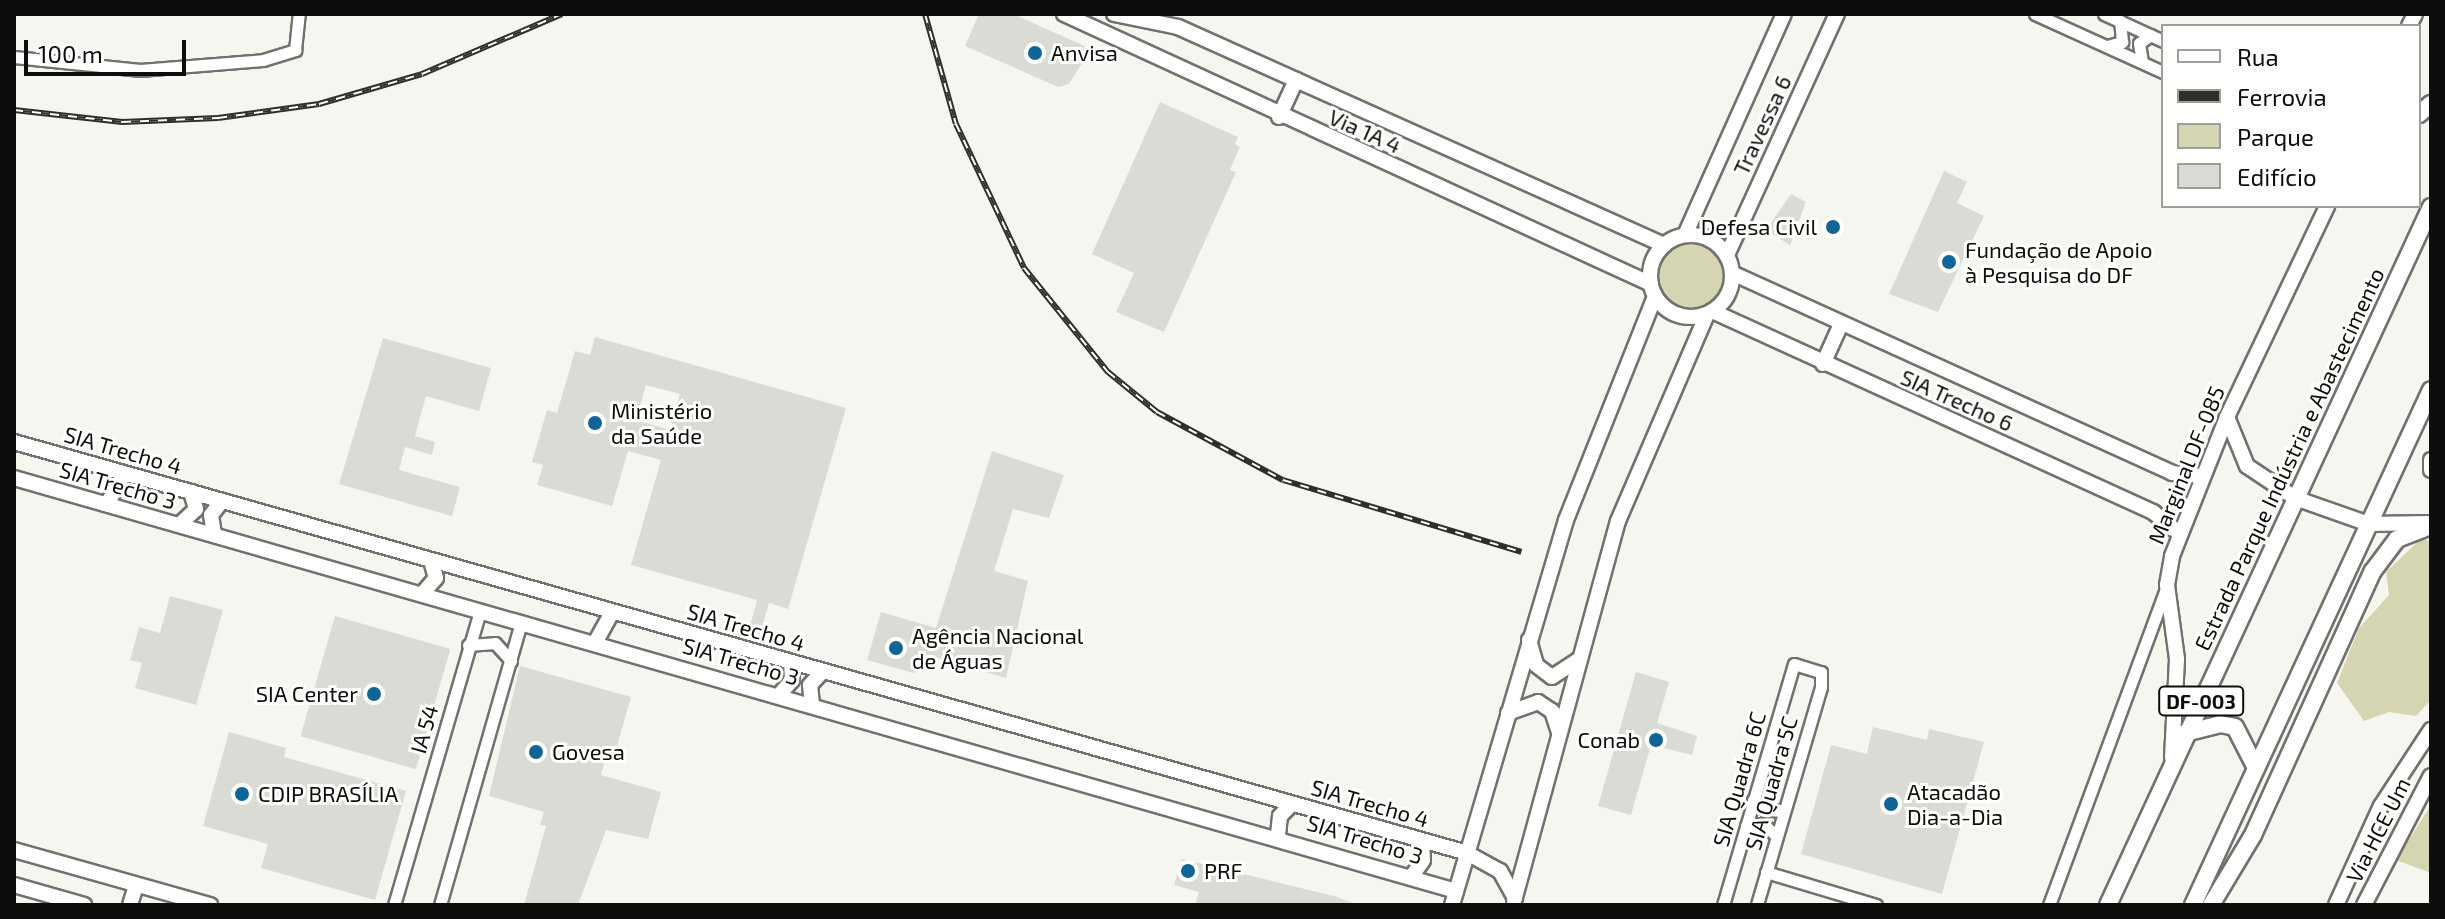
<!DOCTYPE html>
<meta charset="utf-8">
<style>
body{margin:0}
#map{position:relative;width:2445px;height:919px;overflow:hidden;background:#f6f6f1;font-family:"Exo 2",sans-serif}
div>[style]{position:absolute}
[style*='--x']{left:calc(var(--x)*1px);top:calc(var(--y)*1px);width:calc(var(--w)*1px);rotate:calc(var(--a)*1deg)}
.green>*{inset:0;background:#d6d5b2}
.round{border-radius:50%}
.building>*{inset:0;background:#dbdbd6;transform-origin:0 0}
.roads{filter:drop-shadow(2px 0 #71716d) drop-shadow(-2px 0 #71716d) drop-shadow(0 2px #71716d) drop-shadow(0 -2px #71716d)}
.minor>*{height:11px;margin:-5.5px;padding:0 5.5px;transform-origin:5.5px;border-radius:5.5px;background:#fff}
.major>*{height:14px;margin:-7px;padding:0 7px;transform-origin:7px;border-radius:7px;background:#fff}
.major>.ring{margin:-7px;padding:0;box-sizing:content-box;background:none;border:14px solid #fff;border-radius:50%}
.highway>*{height:16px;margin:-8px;padding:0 8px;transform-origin:8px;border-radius:8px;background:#fff}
.rail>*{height:6px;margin-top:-3px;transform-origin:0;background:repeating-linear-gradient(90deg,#fffffe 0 9px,#2e2e2b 0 18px);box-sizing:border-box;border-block:2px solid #2e2e2b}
.dots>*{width:22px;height:22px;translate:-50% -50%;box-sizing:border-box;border:4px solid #fffffe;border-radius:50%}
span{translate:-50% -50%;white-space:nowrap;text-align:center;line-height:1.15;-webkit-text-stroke:6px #fffffe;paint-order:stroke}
.shield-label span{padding:2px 6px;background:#fffffe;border:2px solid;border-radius:6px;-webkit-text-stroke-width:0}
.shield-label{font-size:20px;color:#0d0d0b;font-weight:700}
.poi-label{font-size:22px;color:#0d0d0b}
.left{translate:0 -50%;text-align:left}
.right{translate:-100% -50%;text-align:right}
.street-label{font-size:22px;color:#0d0d0b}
.frame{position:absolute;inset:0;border:16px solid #0d0d0b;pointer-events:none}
.legend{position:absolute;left:2161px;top:24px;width:260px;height:184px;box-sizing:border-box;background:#fffffe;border:2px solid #9e9e9d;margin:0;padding:10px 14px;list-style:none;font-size:24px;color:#0d0d0b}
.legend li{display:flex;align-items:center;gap:16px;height:40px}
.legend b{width:40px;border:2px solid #9e9e9d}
.scale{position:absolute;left:24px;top:40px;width:162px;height:36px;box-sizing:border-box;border:4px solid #0d0d0b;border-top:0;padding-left:10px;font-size:24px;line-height:28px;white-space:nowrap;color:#0d0d0b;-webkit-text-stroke:6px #fffffe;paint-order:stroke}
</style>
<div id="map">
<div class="green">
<i class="round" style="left:1658px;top:244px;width:66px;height:66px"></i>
<i style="clip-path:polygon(2422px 538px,2431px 542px,2431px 700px,2416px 716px,2389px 712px,2364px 721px,2337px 683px,2359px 628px,2389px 595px,2386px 572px)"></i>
<i style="clip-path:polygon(2431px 805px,2431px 873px,2396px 860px)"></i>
</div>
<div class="building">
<i style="clip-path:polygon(979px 14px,1013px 14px,1091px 49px,1069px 84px,1058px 87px,965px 46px)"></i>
<i style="clip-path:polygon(1160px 102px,1238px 137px,1235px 144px,1240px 147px,1230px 170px,1236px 172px,1164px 332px,1116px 312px,1134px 273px,1092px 254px)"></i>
<i style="clip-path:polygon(1944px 171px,1967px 182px,1957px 203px,1984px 216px,1938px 312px,1889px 294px)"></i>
<i style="clip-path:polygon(1791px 194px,1806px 202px,1790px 245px,1766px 230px)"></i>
<i style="clip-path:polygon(evenodd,595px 337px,846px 408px,788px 609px,769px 603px,760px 634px,749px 630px,757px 600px,631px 565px,661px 460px,628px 451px,612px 506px,537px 485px,543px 465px,532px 462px,547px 410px,557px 413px,575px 351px,590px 355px,595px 337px,646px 385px,680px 394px,670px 430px,636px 420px,646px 385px)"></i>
<i style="clip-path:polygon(383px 338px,491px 368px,479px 411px,426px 396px,415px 436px,435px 442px,432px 455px,405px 447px,399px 470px,460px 487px,452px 516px,339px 484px)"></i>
<i style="clip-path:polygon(992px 451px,1064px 475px,1049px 518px,1013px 509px,994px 571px,1028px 581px,1006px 678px,920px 653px,914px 673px,867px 660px,881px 612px,936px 628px)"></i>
<i style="clip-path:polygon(170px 596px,223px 610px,196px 705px,135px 688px,142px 663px,130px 660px,139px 627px,160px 633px)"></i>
<i style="left:335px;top:616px;width:120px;height:125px;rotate:16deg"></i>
<i style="clip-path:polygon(520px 666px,631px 697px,613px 760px,606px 758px,601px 775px,661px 792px,648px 839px,606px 830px,578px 905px,524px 905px,546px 826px,540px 825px,544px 812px,489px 796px)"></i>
<i style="clip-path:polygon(1636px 672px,1669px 682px,1657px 723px,1697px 736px,1692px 755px,1651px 745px,1631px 815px,1598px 806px)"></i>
<i style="clip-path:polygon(1873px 727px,1927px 740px,1929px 729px,1984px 742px,1942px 894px,1801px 854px,1831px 745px,1867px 754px)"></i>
<i style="clip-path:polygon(229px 732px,286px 748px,284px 757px,406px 791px,375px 900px,261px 868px,268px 844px,203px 826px)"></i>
<i style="clip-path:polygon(1182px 859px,1334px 896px,1358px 905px,1195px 905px,1199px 892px,1174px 885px)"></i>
</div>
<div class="roads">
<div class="minor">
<i style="--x:2035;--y:14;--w:141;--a:24.4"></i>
<i style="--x:2104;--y:14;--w:65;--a:24.6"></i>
<i style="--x:2107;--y:46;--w:16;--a:-15"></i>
<i style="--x:2122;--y:42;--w:21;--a:-95"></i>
<i style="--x:14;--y:57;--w:127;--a:5.9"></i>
<i style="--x:140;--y:70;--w:123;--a:-4.6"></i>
<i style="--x:263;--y:60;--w:34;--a:-17"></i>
<i style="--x:295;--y:50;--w:36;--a:-84"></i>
<i style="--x:2142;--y:62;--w:19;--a:-99"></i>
<i style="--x:2139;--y:43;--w:14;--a:-34"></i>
<i style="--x:468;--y:645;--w:27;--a:-4"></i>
<i style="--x:495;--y:643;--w:24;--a:48"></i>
<i style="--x:1753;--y:800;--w:16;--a:38"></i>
<i style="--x:1766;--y:810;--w:18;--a:3"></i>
<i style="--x:1746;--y:826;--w:17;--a:-7"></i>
<i style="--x:1763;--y:824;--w:18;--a:41"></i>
<i style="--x:1766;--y:872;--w:115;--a:16.7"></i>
<i style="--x:394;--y:905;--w:306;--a:-73.7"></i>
<i style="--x:440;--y:905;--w:293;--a:-74"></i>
<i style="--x:1723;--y:905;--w:251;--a:-73.6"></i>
<i style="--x:1794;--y:664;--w:28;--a:17"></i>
<i style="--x:1821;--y:672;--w:15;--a:90"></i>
<i style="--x:1821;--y:687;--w:227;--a:106.4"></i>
<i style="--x:2049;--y:905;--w:340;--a:-69.7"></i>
</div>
<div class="major">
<i style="--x:1064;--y:14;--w:646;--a:24.7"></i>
<i style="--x:1114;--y:14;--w:65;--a:11.5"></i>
<i style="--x:1178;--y:27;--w:533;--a:24.16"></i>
<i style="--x:2409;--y:26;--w:13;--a:-63"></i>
<i style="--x:1279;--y:117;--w:41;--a:-65.3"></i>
<i style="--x:1685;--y:235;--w:242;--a:-65.9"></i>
<i class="ring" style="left:1650px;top:235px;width:68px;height:68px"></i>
<i style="--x:1727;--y:255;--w:265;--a:-65.5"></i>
<i style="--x:1732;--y:273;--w:483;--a:24.4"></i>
<i style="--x:2172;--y:473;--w:31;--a:6"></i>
<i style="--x:1712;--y:311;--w:485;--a:24.5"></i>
<i style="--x:2153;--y:512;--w:35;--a:39"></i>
<i style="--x:1823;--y:364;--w:44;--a:-65.8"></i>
<i style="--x:2227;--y:417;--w:53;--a:67.8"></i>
<i style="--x:2247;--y:466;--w:58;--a:33.7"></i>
<i style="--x:2295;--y:498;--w:78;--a:19.4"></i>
<i style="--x:2369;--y:524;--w:62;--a:-0.9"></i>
<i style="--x:14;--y:442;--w:1510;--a:15.79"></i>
<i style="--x:1467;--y:853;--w:38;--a:29"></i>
<i style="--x:1500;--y:871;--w:31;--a:61"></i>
<i style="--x:2431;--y:460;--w:10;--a:90"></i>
<i style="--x:14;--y:478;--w:1500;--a:15.98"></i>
<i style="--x:107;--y:504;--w:34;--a:-60"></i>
<i style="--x:179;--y:525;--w:23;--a:-43"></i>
<i style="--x:196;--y:509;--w:18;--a:-106"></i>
<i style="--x:214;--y:534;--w:19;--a:-99"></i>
<i style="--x:211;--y:515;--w:18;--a:-52"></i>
<i style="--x:422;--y:594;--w:21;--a:-49"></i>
<i style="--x:436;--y:578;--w:18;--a:-106"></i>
<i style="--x:1529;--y:640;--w:26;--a:74"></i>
<i style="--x:1536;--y:665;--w:20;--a:37"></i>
<i style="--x:1552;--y:677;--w:31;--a:-33"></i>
<i style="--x:595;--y:643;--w:35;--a:-61"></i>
<i style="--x:780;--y:694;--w:18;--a:-49"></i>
<i style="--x:792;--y:680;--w:17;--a:-93"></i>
<i style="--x:812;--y:704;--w:19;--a:-96"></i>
<i style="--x:810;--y:685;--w:18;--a:-47"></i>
<i style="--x:1508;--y:713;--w:32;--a:-20"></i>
<i style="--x:1538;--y:702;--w:17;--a:33"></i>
<i style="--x:1552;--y:711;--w:22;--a:72"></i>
<i style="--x:2172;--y:758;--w:99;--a:-87.1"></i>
<i style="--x:2177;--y:659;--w:75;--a:-97.7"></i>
<i style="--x:2167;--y:585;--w:29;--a:-80"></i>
<i style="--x:2172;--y:556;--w:149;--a:-68.4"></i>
<i style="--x:2227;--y:417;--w:233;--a:-64.6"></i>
<i style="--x:1278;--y:835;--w:19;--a:-84"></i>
<i style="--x:1280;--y:816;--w:17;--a:-45"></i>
<i style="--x:14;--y:850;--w:204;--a:15.7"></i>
<i style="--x:1412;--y:876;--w:19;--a:-55"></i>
<i style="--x:1423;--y:860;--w:18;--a:-93"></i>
<i style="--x:14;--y:885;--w:73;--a:15.9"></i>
<i style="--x:1514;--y:901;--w:394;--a:-74.7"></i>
<i style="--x:1618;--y:521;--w:225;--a:-66.7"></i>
<i style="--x:130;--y:905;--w:21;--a:-73"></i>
<i style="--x:1452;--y:905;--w:402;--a:-73.5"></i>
<i style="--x:1566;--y:520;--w:241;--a:-68.3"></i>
<i style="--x:2336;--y:905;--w:109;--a:-65.6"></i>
<i style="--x:2381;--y:806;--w:91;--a:-56.7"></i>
<i style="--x:2364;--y:905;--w:145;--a:-62.6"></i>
</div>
<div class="highway">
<i style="--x:2419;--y:114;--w:16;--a:-40"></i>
<i style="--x:2185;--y:733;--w:36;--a:-14"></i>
<i style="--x:2220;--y:724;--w:15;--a:11"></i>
<i style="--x:2235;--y:727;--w:46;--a:62.9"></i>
<i style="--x:2108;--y:905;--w:769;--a:-65.17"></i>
<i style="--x:2193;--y:905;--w:567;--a:-65.2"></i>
<i style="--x:2211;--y:905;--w:82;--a:-59"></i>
<i style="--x:2253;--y:835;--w:290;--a:-65.6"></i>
<i style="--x:2373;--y:571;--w:40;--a:-53"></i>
<i style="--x:2397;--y:539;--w:36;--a:-21"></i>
</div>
</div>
<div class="rail">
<i style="--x:925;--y:14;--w:114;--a:74.3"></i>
<i style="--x:956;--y:124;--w:159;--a:64.7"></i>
<i style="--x:1024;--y:268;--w:134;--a:51.1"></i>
<i style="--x:1108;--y:372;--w:63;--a:39.2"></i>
<i style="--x:1157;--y:412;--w:143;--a:28.4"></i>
<i style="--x:1283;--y:480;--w:249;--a:16.8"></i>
<i style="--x:14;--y:110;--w:109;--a:6.3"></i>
<i style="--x:122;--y:122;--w:96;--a:-2.4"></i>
<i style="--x:218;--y:118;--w:102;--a:-7.9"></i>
<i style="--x:319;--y:104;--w:107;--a:-16.2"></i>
<i style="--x:422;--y:74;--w:152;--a:-23.2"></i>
</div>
<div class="dots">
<i style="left:1035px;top:53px;background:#106596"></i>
<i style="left:1833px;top:227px;background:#106596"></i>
<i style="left:1949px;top:262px;background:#106596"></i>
<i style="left:595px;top:423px;background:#106596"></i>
<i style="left:896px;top:648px;background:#106596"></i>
<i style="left:374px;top:694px;background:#106596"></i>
<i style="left:1656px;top:740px;background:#106596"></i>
<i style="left:536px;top:752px;background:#106596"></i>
<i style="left:242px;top:794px;background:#106596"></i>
<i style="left:1891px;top:804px;background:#106596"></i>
<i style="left:1188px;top:871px;background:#106596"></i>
</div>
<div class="shield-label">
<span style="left:2201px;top:701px">DF-003</span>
</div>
<div class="poi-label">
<span class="left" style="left:1051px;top:53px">Anvisa</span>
<span class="right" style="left:1817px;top:227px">Defesa Civil</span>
<span class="left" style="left:1965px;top:262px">Fundação de Apoio<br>à Pesquisa do DF</span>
<span class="left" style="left:611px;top:423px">Ministério<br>da Saúde</span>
<span class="left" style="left:912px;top:648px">Agência Nacional<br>de Águas</span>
<span class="right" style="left:358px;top:694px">SIA Center</span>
<span class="right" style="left:1640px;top:740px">Conab</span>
<span class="left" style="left:552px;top:752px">Govesa</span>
<span class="left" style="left:1907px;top:804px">Atacadão<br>Dia-a-Dia</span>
<span class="left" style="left:258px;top:794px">CDIP BRASÍLIA</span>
<span class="left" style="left:1204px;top:871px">PRF</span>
</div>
<div class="street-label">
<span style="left:1762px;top:125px;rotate:-65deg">Travessa 6</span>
<span style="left:1365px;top:131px;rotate:24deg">Via 1A 4</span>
<span style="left:1957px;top:400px;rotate:24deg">SIA Trecho 6</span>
<span style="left:123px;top:450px;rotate:16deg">SIA Trecho 4</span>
<span style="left:2289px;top:459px;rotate:-65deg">Estrada Parque Indústria e Abastecimento</span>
<span style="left:2186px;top:465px;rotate:-68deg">Marginal DF-085</span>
<span style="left:118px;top:485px;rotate:16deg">SIA Trecho 3</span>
<span style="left:746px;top:627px;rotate:16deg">SIA Trecho 4</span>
<span style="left:741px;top:661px;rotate:16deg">SIA Trecho 3</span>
<span style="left:424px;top:729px;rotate:-74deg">IA 54</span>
<span style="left:1739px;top:779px;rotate:-74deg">SIA Quadra 6C</span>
<span style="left:1771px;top:783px;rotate:-74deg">SIA Quadra 5C</span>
<span style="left:1370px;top:803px;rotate:16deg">SIA Trecho 4</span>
<span style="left:2378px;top:830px;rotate:-63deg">Via HCE Um</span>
<span style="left:1365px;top:839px;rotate:17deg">SIA Trecho 3</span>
</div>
<div class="frame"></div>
<ul class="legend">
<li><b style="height:10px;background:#fff"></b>Rua</li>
<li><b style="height:10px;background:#2e2e2b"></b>Ferrovia</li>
<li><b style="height:22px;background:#d6d5b2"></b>Parque</li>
<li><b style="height:22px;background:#dbdbd6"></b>Edifício</li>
</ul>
<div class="scale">100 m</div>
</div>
